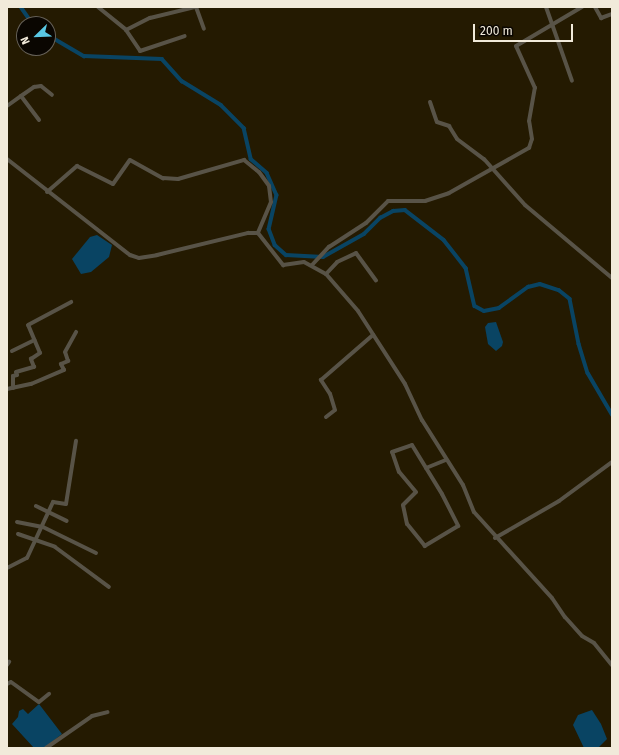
<!DOCTYPE html>
<style>
body{margin:0}
#map{position:relative;width:619px;height:755px;overflow:hidden;background:#241a01;font-family:"Fira Sans",sans-serif}
div>[style]{position:absolute}
[style*='--x']{left:calc(var(--x)*1px);top:calc(var(--y)*1px);width:calc(var(--w)*1px);rotate:calc(var(--a)*1deg)}
.water>*{inset:0;background:#094463}
.canal>*{height:3.5px;margin:-1.75px;padding:0 1.75px;transform-origin:1.75px;border-radius:1.75px;background:#094463}
.minor>*{height:4px;margin:-2px;padding:0 2px;transform-origin:2px;border-radius:2px;background:#585347}
span{translate:-50% -50%;white-space:nowrap;text-align:center;line-height:1.15;-webkit-text-stroke:4px #0a0601;paint-order:stroke}
.frame{position:absolute;inset:0;border:8px solid #f1eada;pointer-events:none}
.north{position:absolute;left:16px;top:16px;width:40px;height:40px;box-sizing:border-box;background:#0a0601;border:1px solid #666158;border-radius:50%;rotate:247deg;font-size:11px;font-weight:700;line-height:16px;text-align:center;color:#f1eada}
.north::after{content:'';display:block;margin:auto;width:14px;height:18px;background:#59c8e4;clip-path:polygon(50% 0,100% 100%,50% 72%,0 100%)}
.scale{position:absolute;left:473px;top:24px;width:100px;height:18px;box-sizing:border-box;border:2px solid #f1eada;border-top:0;padding-left:5px;font-size:12px;line-height:14px;white-space:nowrap;color:#f1eada;-webkit-text-stroke:3px #0a0601;paint-order:stroke}
</style>
<div id="map">
<div class="water">
<i style="clip-path:polygon(97px 235px,112px 245px,109px 257px,91px 272px,81px 274px,72px 259px,90px 237px)"></i>
<i style="clip-path:polygon(496px 322px,503px 342px,502px 346px,496px 351px,488px 344px,485px 327px,488px 323px)"></i>
<i style="clip-path:polygon(39px 704px,62px 734px,44px 748px,34px 748px,12px 724px,18px 717px,19px 711px,23px 709px,28px 714px)"></i>
<i style="clip-path:polygon(592px 710px,601px 724px,607px 739px,598px 748px,584px 748px,573px 725px,578px 715px)"></i>
</div>
<div class="canal">
<i style="--x:21;--y:7;--w:21;--a:55"></i>
<i style="--x:48;--y:35;--w:42;--a:30.3"></i>
<i style="--x:84;--y:56;--w:78;--a:2.2"></i>
<i style="--x:162;--y:59;--w:30;--a:48"></i>
<i style="--x:182;--y:81;--w:46;--a:31.6"></i>
<i style="--x:221;--y:105;--w:33;--a:45"></i>
<i style="--x:244;--y:128;--w:32;--a:77"></i>
<i style="--x:251;--y:159;--w:21;--a:41"></i>
<i style="--x:267;--y:173;--w:24;--a:66"></i>
<i style="--x:277;--y:195;--w:35;--a:103"></i>
<i style="--x:269;--y:229;--w:17;--a:69"></i>
<i style="--x:275;--y:245;--w:15;--a:42"></i>
<i style="--x:286;--y:255;--w:37;--a:3"></i>
<i style="--x:323;--y:257;--w:47;--a:-29.3"></i>
<i style="--x:364;--y:234;--w:23;--a:-45"></i>
<i style="--x:380;--y:218;--w:15;--a:-28"></i>
<i style="--x:393;--y:211;--w:12;--a:-5"></i>
<i style="--x:405;--y:210;--w:49;--a:37.6"></i>
<i style="--x:444;--y:240;--w:36;--a:52"></i>
<i style="--x:466;--y:268;--w:39;--a:77"></i>
<i style="--x:475;--y:306;--w:10;--a:29"></i>
<i style="--x:484;--y:311;--w:15;--a:-11"></i>
<i style="--x:499;--y:308;--w:36;--a:-36"></i>
<i style="--x:528;--y:287;--w:12;--a:-14"></i>
<i style="--x:540;--y:284;--w:20;--a:18"></i>
<i style="--x:559;--y:290;--w:14;--a:39"></i>
<i style="--x:570;--y:299;--w:46;--a:78.7"></i>
<i style="--x:579;--y:344;--w:30;--a:73"></i>
<i style="--x:588;--y:373;--w:48;--a:59.7"></i>
</div>
<div class="minor">
<i style="--x:98;--y:7;--w:36;--a:39"></i>
<i style="--x:126;--y:30;--w:25;--a:56"></i>
<i style="--x:140;--y:51;--w:47;--a:-18.4"></i>
<i style="--x:196;--y:7;--w:23;--a:70"></i>
<i style="--x:546;--y:7;--w:78;--a:70.6"></i>
<i style="--x:595;--y:7;--w:13;--a:61"></i>
<i style="--x:601;--y:18;--w:12;--a:-20"></i>
<i style="--x:126;--y:30;--w:27;--a:-27"></i>
<i style="--x:150;--y:18;--w:46;--a:-13.7"></i>
<i style="--x:21;--y:96;--w:16;--a:-35"></i>
<i style="--x:34;--y:87;--w:7;--a:-8"></i>
<i style="--x:41;--y:86;--w:14;--a:39"></i>
<i style="--x:430;--y:102;--w:21;--a:71"></i>
<i style="--x:437;--y:122;--w:13;--a:18"></i>
<i style="--x:449;--y:126;--w:15;--a:58"></i>
<i style="--x:457;--y:139;--w:34;--a:37"></i>
<i style="--x:484;--y:159;--w:62;--a:48.3"></i>
<i style="--x:525;--y:205;--w:114;--a:40"></i>
<i style="--x:7;--y:106;--w:17;--a:-36"></i>
<i style="--x:21;--y:96;--w:30;--a:53"></i>
<i style="--x:7;--y:159;--w:156;--a:38"></i>
<i style="--x:130;--y:255;--w:9;--a:18"></i>
<i style="--x:139;--y:258;--w:18;--a:-9"></i>
<i style="--x:157;--y:255;--w:94;--a:-13.6"></i>
<i style="--x:248;--y:233;--w:10;--a:0"></i>
<i style="--x:258;--y:233;--w:41;--a:52"></i>
<i style="--x:283;--y:265;--w:21;--a:-8"></i>
<i style="--x:304;--y:262;--w:25;--a:29"></i>
<i style="--x:326;--y:274;--w:49;--a:49.1"></i>
<i style="--x:358;--y:311;--w:87;--a:57.2"></i>
<i style="--x:405;--y:384;--w:40;--a:65"></i>
<i style="--x:422;--y:420;--w:77;--a:57.8"></i>
<i style="--x:463;--y:485;--w:29;--a:68"></i>
<i style="--x:474;--y:512;--w:116;--a:47.8"></i>
<i style="--x:552;--y:598;--w:23;--a:56"></i>
<i style="--x:565;--y:617;--w:25;--a:48"></i>
<i style="--x:582;--y:636;--w:14;--a:30"></i>
<i style="--x:594;--y:643;--w:28;--a:51"></i>
<i style="--x:47;--y:192;--w:40;--a:-41"></i>
<i style="--x:77;--y:166;--w:40;--a:26.6"></i>
<i style="--x:113;--y:184;--w:29;--a:-55"></i>
<i style="--x:130;--y:160;--w:38;--a:29"></i>
<i style="--x:163;--y:178;--w:15;--a:4"></i>
<i style="--x:178;--y:179;--w:69;--a:-16.1"></i>
<i style="--x:244;--y:160;--w:19;--a:39"></i>
<i style="--x:259;--y:172;--w:17;--a:54"></i>
<i style="--x:269;--y:186;--w:16;--a:83"></i>
<i style="--x:271;--y:202;--w:34;--a:113"></i>
<i style="--x:312;--y:265;--w:25;--a:-47"></i>
<i style="--x:329;--y:247;--w:44;--a:-33"></i>
<i style="--x:366;--y:223;--w:31;--a:-45"></i>
<i style="--x:388;--y:201;--w:37;--a:0"></i>
<i style="--x:425;--y:201;--w:25;--a:-18"></i>
<i style="--x:449;--y:193;--w:92;--a:-29.4"></i>
<i style="--x:529;--y:148;--w:9;--a:-72"></i>
<i style="--x:532;--y:139;--w:18;--a:-99"></i>
<i style="--x:529;--y:121;--w:34;--a:-80"></i>
<i style="--x:535;--y:88;--w:46;--a:-114.3"></i>
<i style="--x:516;--y:46;--w:77;--a:-30.6"></i>
<i style="--x:326;--y:274;--w:16;--a:-47"></i>
<i style="--x:337;--y:262;--w:21;--a:-25"></i>
<i style="--x:356;--y:253;--w:34;--a:54"></i>
<i style="--x:12;--y:351;--w:25;--a:-26"></i>
<i style="--x:13;--y:388;--w:12;--a:-90"></i>
<i style="--x:13;--y:376;--w:4;--a:-14"></i>
<i style="--x:17;--y:375;--w:3;--a:-108"></i>
<i style="--x:16;--y:372;--w:19;--a:-16"></i>
<i style="--x:34;--y:367;--w:9;--a:-111"></i>
<i style="--x:31;--y:359;--w:11;--a:-34"></i>
<i style="--x:40;--y:353;--w:30;--a:-113"></i>
<i style="--x:28;--y:325;--w:49;--a:-28.1"></i>
<i style="--x:7;--y:389;--w:25;--a:-12"></i>
<i style="--x:31;--y:384;--w:36;--a:-23"></i>
<i style="--x:64;--y:370;--w:7;--a:-117"></i>
<i style="--x:61;--y:364;--w:8;--a:-23"></i>
<i style="--x:68;--y:361;--w:9;--a:-108"></i>
<i style="--x:65;--y:352;--w:23;--a:-61"></i>
<i style="--x:326;--y:417;--w:11;--a:-38"></i>
<i style="--x:335;--y:410;--w:17;--a:-107"></i>
<i style="--x:330;--y:394;--w:17;--a:-123"></i>
<i style="--x:321;--y:380;--w:69;--a:-40.9"></i>
<i style="--x:412;--y:445;--w:57;--a:58.5"></i>
<i style="--x:442;--y:494;--w:36;--a:63"></i>
<i style="--x:458;--y:526;--w:39;--a:149"></i>
<i style="--x:425;--y:546;--w:28;--a:-129"></i>
<i style="--x:407;--y:524;--w:19;--a:-102"></i>
<i style="--x:403;--y:505;--w:18;--a:-45"></i>
<i style="--x:416;--y:492;--w:26;--a:-130"></i>
<i style="--x:399;--y:472;--w:21;--a:-109"></i>
<i style="--x:392;--y:452;--w:21;--a:-19"></i>
<i style="--x:426;--y:468;--w:22;--a:-22"></i>
<i style="--x:36;--y:506;--w:34;--a:26"></i>
<i style="--x:17;--y:522;--w:26;--a:11"></i>
<i style="--x:43;--y:527;--w:59;--a:26.1"></i>
<i style="--x:18;--y:534;--w:39;--a:19"></i>
<i style="--x:55;--y:547;--w:67;--a:36.5"></i>
<i style="--x:495;--y:538;--w:74;--a:-30"></i>
<i style="--x:559;--y:501;--w:66;--a:-36.3"></i>
<i style="--x:7;--y:568;--w:22;--a:-27"></i>
<i style="--x:27;--y:558;--w:62;--a:-65.1"></i>
<i style="--x:53;--y:502;--w:13;--a:9"></i>
<i style="--x:66;--y:504;--w:64;--a:-81"></i>
<i style="--x:7;--y:665;--w:4;--a:-56"></i>
<i style="--x:7;--y:684;--w:4;--a:-27"></i>
<i style="--x:11;--y:682;--w:34;--a:36"></i>
<i style="--x:39;--y:702;--w:13;--a:-39"></i>
<i style="--x:46;--y:748;--w:56;--a:-34.8"></i>
<i style="--x:92;--y:716;--w:16;--a:-14"></i>
</div>
<div class="frame"></div>
<div class="north">N</div>
<div class="scale">200 m</div>
</div>
